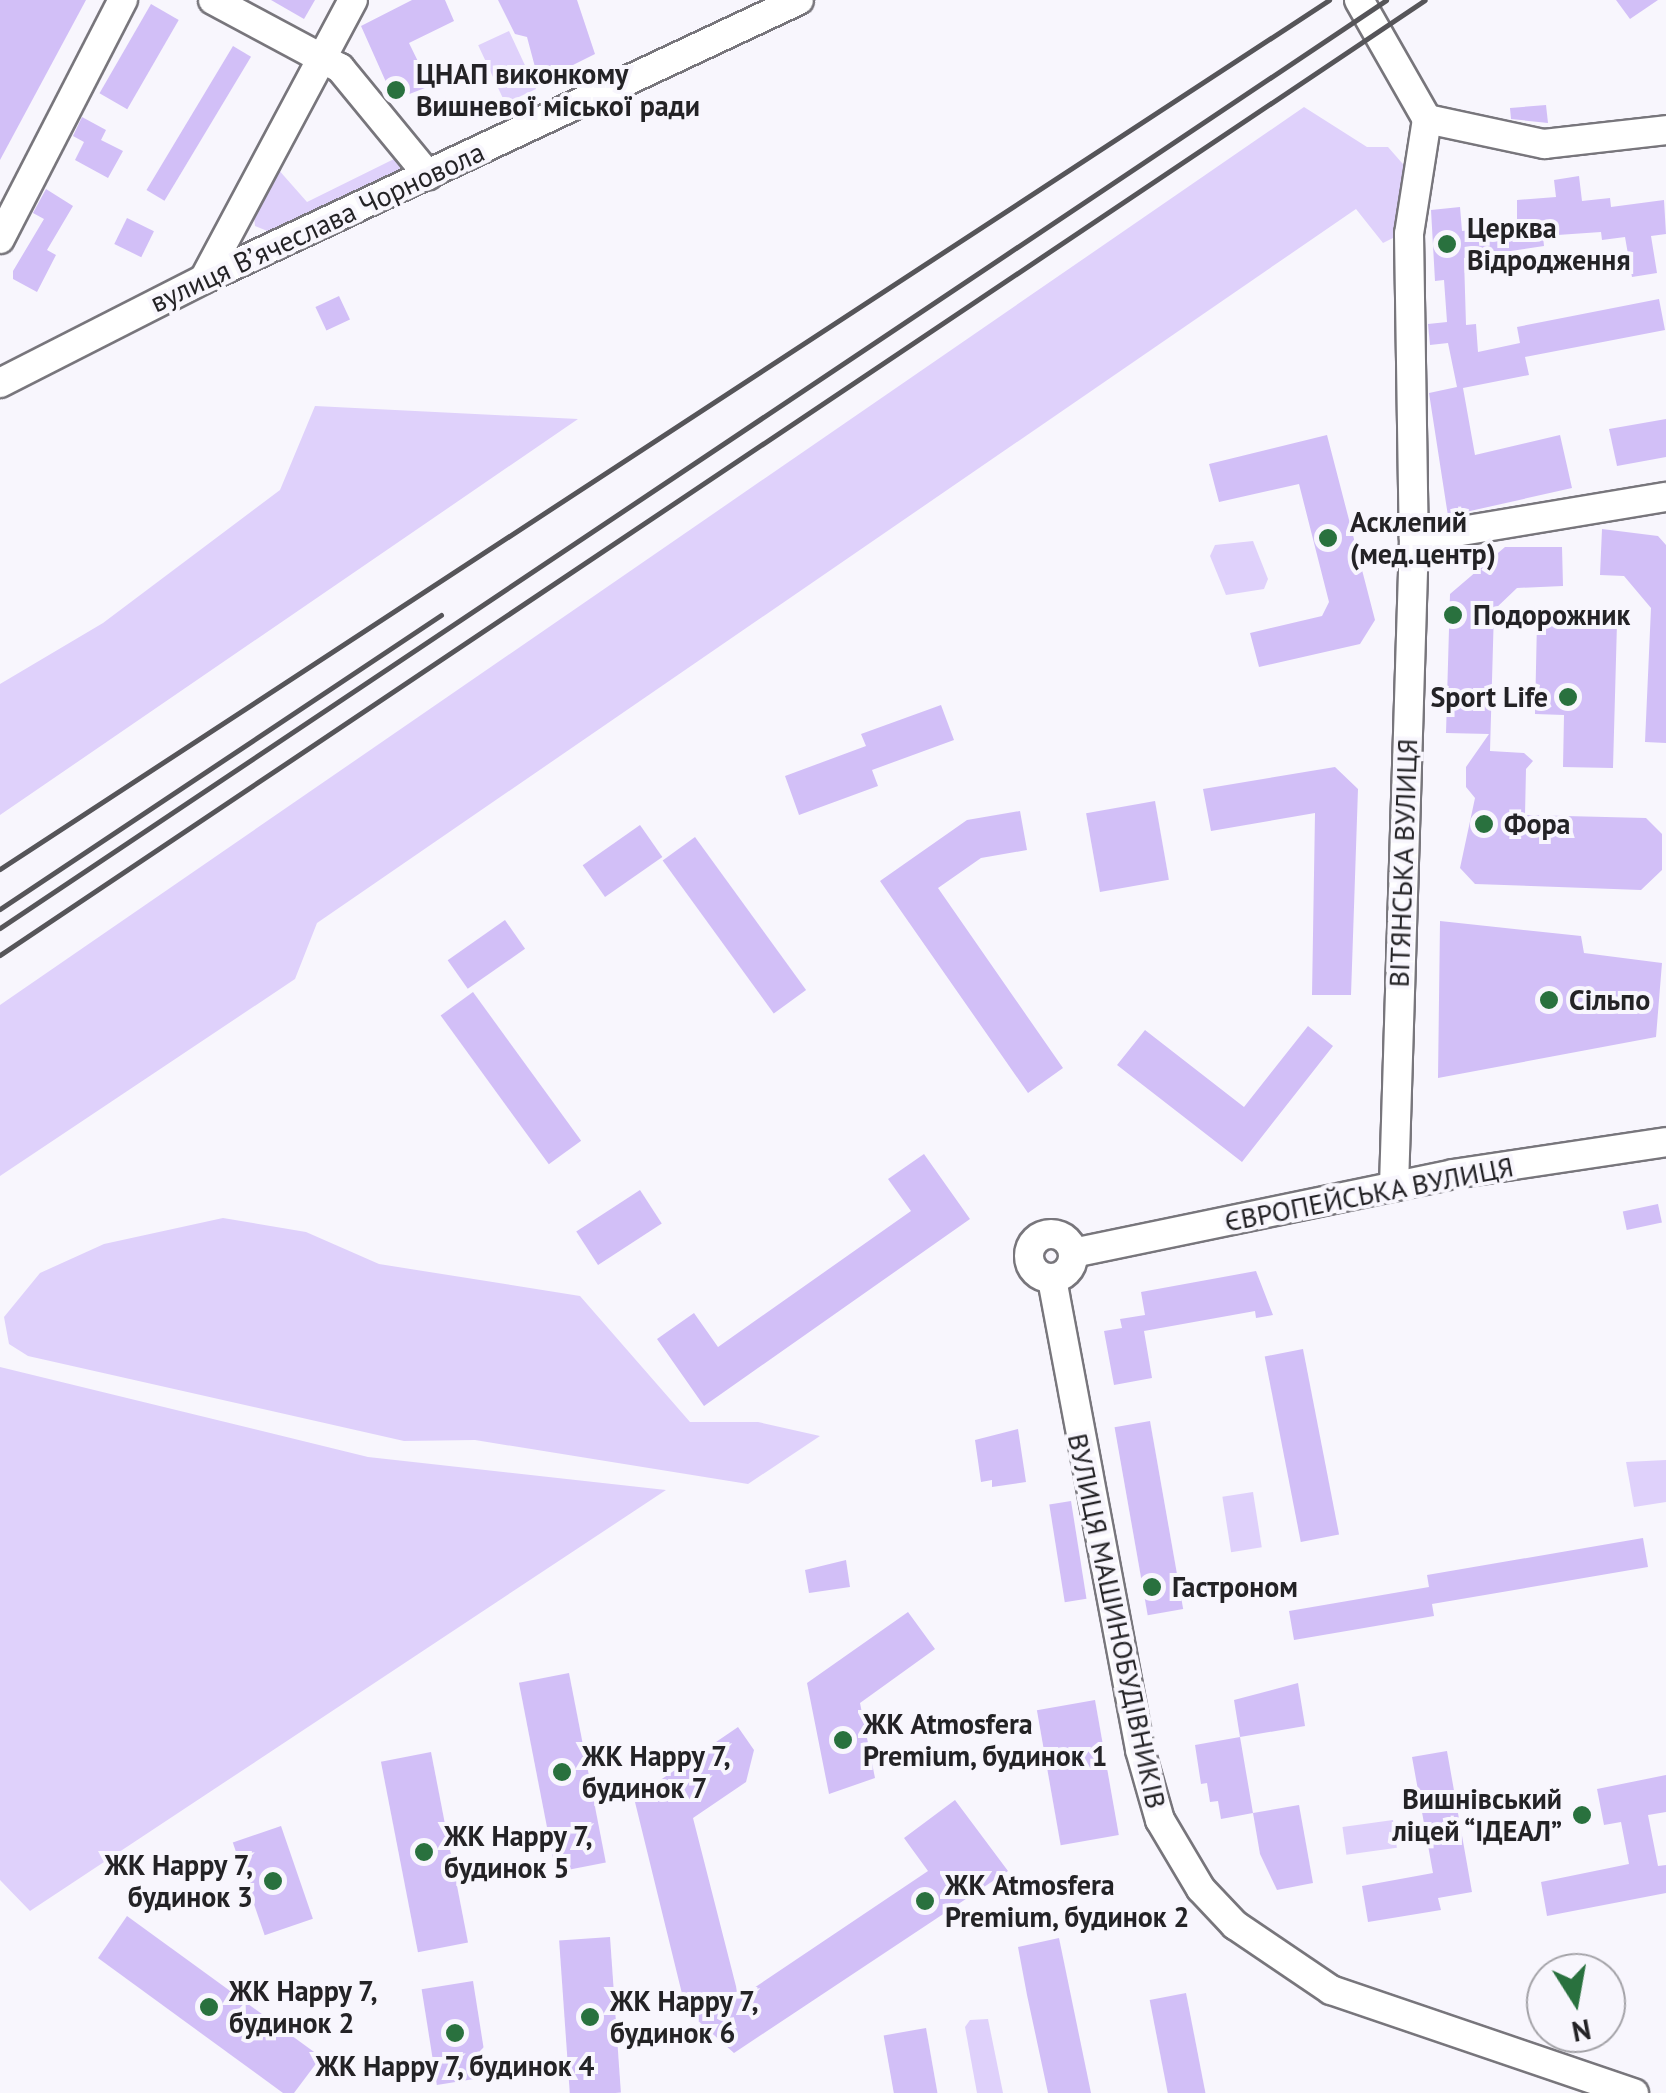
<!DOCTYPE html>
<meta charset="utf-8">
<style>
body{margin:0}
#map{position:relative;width:1666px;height:2093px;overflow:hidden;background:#f8f6fd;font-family:"PT Sans",sans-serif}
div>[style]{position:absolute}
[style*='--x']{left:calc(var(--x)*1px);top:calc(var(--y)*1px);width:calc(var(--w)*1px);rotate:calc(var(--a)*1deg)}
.green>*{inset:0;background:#dfd1fb;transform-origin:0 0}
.building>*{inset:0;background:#d2bff7;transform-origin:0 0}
.roads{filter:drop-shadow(2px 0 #78767c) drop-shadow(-2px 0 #78767c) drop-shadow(0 2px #78767c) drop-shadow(0 -2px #78767c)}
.minor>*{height:28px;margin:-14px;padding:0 14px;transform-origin:14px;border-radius:14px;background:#fff}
.minor>.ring{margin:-14px;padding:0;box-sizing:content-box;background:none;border:28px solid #fff;border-radius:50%}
.rail>*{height:5px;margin:-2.5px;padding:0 2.5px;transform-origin:2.5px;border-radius:2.5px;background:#565559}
.dots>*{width:28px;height:28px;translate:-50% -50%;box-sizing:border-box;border:5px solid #f8f6fd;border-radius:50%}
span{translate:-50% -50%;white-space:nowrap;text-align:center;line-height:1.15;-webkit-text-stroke:8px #f8f6fd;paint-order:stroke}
.poi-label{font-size:28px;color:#242326;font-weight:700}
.left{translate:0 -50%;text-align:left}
.right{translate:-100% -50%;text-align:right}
.street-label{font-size:28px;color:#242326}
.north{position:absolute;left:1526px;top:1953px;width:100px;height:100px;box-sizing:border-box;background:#f8f6fd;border:2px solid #a3a2a7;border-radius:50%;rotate:169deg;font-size:28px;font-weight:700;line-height:40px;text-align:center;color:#242326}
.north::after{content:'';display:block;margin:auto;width:35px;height:45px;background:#29713e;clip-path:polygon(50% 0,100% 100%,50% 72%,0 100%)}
</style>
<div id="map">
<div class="green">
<i style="left:509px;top:31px;width:64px;height:34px;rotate:65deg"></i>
<i style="clip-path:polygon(1304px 107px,1367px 147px,1388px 147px,1409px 171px,1405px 232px,1383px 243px,1356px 209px,317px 923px,295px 979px,0 1176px,0 1005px)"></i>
<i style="clip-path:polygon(390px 145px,406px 168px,270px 232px,255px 226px,253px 209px,277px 168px,307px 202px,394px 159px,385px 147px)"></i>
<i style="clip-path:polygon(315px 406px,578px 419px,0 815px,0 684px,103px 623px,280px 490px)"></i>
<i style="clip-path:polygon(1253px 541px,1268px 579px,1264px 589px,1226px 595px,1210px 556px,1215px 545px)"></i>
<i style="clip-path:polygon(223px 1218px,306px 1232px,379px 1264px,580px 1296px,690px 1422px,758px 1422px,820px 1436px,748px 1484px,475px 1440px,404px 1441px,28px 1356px,9px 1344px,4px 1317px,40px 1273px,104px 1244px)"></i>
<i style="clip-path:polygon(0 1367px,368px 1457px,666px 1490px,30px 1911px,0 1880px)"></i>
<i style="clip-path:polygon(1666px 1460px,1666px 1502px,1634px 1507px,1626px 1462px)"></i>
<i style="left:1253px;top:1492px;width:56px;height:31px;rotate:81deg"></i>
<i style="left:1393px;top:1820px;width:28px;height:51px;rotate:82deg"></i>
<i style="clip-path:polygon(988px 2019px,1003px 2093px,977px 2093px,965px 2027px,970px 2020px)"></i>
</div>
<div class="building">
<i style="clip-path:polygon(0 0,86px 0,0 160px)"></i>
<i style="clip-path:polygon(271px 0,315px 0,304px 19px)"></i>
<i style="clip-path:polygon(412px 0,445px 0,454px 21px,409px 43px,430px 86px,394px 100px,361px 26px)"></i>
<i style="clip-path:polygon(498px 0,577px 0,595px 54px,539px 82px,527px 37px,515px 34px)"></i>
<i style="clip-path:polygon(1616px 0,1658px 0,1630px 19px)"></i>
<i style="left:151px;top:4px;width:32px;height:103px;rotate:30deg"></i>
<i style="left:233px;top:46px;width:21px;height:168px;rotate:31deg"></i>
<i style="clip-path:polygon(1546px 105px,1548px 123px,1511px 119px,1510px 108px)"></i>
<i style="clip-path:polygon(82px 117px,106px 130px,101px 140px,123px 151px,108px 178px,75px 160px,84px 142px,73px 136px)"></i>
<i style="clip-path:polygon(1579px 176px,1582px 201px,1610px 198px,1611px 207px,1664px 200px,1666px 234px,1651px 236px,1657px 273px,1632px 277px,1625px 237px,1602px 240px,1601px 232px,1543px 236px,1544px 246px,1464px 258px,1466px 325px,1476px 324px,1478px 352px,1520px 343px,1517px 327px,1659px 299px,1665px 330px,1525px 357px,1529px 375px,1463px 388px,1475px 455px,1560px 435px,1572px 488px,1448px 516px,1429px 393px,1457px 387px,1448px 343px,1430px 345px,1428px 324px,1447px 322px,1444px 280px,1435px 281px,1431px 210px,1460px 207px,1462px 231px,1517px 225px,1517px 200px,1556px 197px,1554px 180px)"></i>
<i style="clip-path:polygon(46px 189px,73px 206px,47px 250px,56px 255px,37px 292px,13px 279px,13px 271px,44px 219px,33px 213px)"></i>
<i style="left:127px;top:218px;width:30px;height:29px;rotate:26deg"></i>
<i style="left:339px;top:296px;width:26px;height:26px;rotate:65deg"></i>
<i style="clip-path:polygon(1666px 419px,1666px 457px,1617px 466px,1609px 429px)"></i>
<i style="clip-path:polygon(1327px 435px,1375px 620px,1360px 644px,1259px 667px,1250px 633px,1322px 616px,1329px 602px,1299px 484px,1219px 502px,1209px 464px)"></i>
<i style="clip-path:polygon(1602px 529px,1658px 536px,1666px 545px,1666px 743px,1645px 742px,1651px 608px,1624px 576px,1600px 575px)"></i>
<i style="clip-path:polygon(1505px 547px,1562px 547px,1563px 586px,1517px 588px,1494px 610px,1490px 751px,1524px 753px,1533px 761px,1526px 769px,1525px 815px,1646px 818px,1662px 834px,1662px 870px,1641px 890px,1475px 884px,1460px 868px,1475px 798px,1466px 787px,1466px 767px,1489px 734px,1446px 733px,1450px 594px)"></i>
<i style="clip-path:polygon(1537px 621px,1617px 623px,1613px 768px,1563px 767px,1564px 715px,1535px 714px)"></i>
<i style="clip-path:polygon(941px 705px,954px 740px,872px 770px,878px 786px,799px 815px,785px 776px,866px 746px,861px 734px)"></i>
<i style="clip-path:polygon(1335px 767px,1358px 789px,1351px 995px,1312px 995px,1315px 813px,1211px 831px,1203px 789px)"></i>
<i style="left:1155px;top:801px;width:80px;height:70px;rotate:80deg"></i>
<i style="clip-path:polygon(1020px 811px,1027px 850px,981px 858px,938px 888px,1063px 1068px,1028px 1093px,880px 881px,967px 820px)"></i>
<i style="left:640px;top:825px;width:39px;height:70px;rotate:55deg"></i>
<i style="left:695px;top:837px;width:189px;height:40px;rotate:54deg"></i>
<i style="left:505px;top:920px;width:35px;height:70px;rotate:55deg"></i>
<i style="clip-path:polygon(1440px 921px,1581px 936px,1584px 953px,1662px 963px,1656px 1037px,1438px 1078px)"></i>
<i style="left:473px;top:992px;width:184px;height:40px;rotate:54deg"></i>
<i style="clip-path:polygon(1308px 1026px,1333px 1046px,1242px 1162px,1117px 1065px,1145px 1030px,1244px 1107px)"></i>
<i style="clip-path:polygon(924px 1154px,970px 1219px,704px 1406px,657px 1339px,694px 1313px,718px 1347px,911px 1211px,888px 1179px)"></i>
<i style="left:640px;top:1190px;width:40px;height:76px;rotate:57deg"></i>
<i style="left:1658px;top:1204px;width:19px;height:36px;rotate:78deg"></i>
<i style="clip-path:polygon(1256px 1271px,1273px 1315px,1256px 1318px,1255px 1311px,1144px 1331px,1152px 1378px,1114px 1385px,1104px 1331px,1122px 1328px,1120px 1319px,1145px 1315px,1141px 1292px)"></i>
<i style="left:1303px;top:1349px;width:189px;height:39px;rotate:79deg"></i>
<i style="left:1150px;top:1421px;width:191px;height:36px;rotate:80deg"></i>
<i style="clip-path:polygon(1018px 1429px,1026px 1482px,992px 1487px,992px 1480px,981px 1482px,975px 1440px)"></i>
<i style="left:1071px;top:1501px;width:99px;height:22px;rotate:81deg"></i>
<i style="clip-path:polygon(1643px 1538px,1648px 1567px,1432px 1604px,1434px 1616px,1294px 1640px,1289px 1611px,1429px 1587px,1427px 1575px)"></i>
<i style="clip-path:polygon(846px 1560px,850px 1587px,809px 1593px,805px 1570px)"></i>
<i style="clip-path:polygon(908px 1612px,935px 1649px,860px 1703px,875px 1778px,829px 1794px,807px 1683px)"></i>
<i style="left:569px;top:1673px;width:193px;height:51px;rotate:79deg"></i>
<i style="clip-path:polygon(1298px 1683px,1305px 1726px,1240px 1737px,1234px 1700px)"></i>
<i style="left:1095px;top:1700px;width:137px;height:59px;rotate:80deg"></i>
<i style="clip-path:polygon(738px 1727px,754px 1750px,746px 1782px,693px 1818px,739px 1998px,928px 1871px,904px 1838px,955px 1800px,1008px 1871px,734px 2053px,686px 2010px,634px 1798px)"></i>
<i style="clip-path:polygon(1240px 1737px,1253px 1813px,1221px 1819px,1218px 1801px,1210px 1802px,1207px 1783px,1201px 1784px,1195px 1745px)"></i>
<i style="clip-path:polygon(1447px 1751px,1472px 1892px,1438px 1898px,1441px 1910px,1368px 1922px,1362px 1886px,1433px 1873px,1412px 1757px)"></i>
<i style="left:431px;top:1752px;width:194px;height:51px;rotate:79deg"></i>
<i style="clip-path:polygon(1666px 1775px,1666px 1812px,1648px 1815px,1658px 1866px,1666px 1865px,1666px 1893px,1547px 1916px,1541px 1882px,1629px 1864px,1621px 1822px,1604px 1825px,1597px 1789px)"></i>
<i style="clip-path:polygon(1299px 1805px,1313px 1883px,1277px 1890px,1260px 1854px,1253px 1813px)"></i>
<i style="left:281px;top:1826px;width:98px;height:51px;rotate:71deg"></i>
<i style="clip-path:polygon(127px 1916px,321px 2057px,294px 2093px,283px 2093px,98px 1958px)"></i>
<i style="left:610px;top:1937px;width:156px;height:51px;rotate:86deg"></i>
<i style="clip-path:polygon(1059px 1938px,1091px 2093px,1048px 2093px,1027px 1995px,1018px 1947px)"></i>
<i style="left:473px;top:1981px;width:97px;height:52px;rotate:81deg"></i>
<i style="left:1186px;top:1993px;width:102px;height:37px;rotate:79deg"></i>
<i style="left:926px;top:2028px;width:66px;height:43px;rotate:80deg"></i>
</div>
<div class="roads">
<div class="minor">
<i style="--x:213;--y:0;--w:144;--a:28.2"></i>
<i style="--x:340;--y:68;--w:139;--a:50.6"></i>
<i style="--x:1359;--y:0;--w:137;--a:60.3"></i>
<i style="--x:1427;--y:119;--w:116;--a:98.9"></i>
<i style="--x:1409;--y:234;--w:305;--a:89.1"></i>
<i style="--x:1414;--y:539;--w:648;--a:91.77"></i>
<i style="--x:1427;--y:119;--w:120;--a:12.1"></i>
<i style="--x:1544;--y:144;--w:123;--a:-6.5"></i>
<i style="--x:0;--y:239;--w:269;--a:-62.8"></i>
<i style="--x:204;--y:279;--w:316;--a:-61.9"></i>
<i style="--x:0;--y:383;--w:229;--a:-27"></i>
<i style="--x:204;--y:279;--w:657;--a:-25.12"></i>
<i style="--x:1414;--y:539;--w:255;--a:-9.5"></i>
<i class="ring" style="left:1029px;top:1234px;width:16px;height:16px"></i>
<i style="--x:1073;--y:1253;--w:388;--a:-11.7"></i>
<i style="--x:1453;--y:1174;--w:215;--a:-8.5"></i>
<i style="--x:1052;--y:1279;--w:479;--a:79.4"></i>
<i style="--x:1140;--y:1750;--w:73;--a:74.1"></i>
<i style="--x:1160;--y:1820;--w:80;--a:59.3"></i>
<i style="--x:1201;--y:1889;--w:50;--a:46.6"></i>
<i style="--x:1235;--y:1925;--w:116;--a:34.1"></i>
<i style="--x:1331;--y:1990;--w:320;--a:18.8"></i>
</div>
</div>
<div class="rail">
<i style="--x:0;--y:869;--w:1588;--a:-33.18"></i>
<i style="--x:0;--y:909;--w:530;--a:-33.69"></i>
<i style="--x:0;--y:928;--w:1668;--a:-33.8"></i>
<i style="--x:0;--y:955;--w:1715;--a:-33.83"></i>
</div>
<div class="dots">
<i style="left:396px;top:90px;background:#29713e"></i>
<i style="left:1447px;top:244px;background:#29713e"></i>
<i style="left:1328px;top:538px;background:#29713e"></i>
<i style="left:1453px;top:615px;background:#29713e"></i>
<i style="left:1568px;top:697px;background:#29713e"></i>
<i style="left:1484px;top:824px;background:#29713e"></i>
<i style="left:1549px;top:1000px;background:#29713e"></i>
<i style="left:1152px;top:1587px;background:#29713e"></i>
<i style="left:843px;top:1740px;background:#29713e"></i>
<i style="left:562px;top:1772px;background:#29713e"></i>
<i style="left:1582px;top:1815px;background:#29713e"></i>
<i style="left:424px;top:1852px;background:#29713e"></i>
<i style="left:273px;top:1881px;background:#29713e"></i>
<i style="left:925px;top:1901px;background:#29713e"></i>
<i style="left:209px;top:2007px;background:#29713e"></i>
<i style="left:590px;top:2017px;background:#29713e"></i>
<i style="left:455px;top:2033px;background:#29713e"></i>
</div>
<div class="poi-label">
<span class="left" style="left:416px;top:90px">ЦНАП виконкому<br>Вишневої міської ради</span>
<span class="left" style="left:1467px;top:244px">Церква<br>Відродження</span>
<span class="left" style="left:1350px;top:538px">Асклепий<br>(мед.центр)</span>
<span class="left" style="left:1473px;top:615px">Подорожник</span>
<span class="right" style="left:1548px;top:697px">Sport Life</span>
<span class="left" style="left:1504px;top:824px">Фора</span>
<span class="left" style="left:1569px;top:1000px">Сільпо</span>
<span class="left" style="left:1172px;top:1587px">Гастроном</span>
<span class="left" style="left:863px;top:1740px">ЖК Atmosfera<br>Premium, будинок 1</span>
<span class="left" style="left:582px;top:1772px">ЖК Happy 7,<br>будинок 7</span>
<span class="right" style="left:1562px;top:1815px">Вишнівський<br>ліцей “ІДЕАЛ”</span>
<span class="left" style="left:444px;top:1852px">ЖК Happy 7,<br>будинок 5</span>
<span class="right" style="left:253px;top:1881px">ЖК Happy 7,<br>будинок 3</span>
<span class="left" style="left:945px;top:1901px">ЖК Atmosfera<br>Premium, будинок 2</span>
<span class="left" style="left:229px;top:2007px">ЖК Happy 7,<br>будинок 2</span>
<span class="left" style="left:610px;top:2017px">ЖК Happy 7,<br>будинок 6</span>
<span style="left:455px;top:2066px">ЖК Happy 7, будинок 4</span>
</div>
<div class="street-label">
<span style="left:317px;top:227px;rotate:-25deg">вулиця Вʼячеслава Чорновола</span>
<span style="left:1403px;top:863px;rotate:-88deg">ВІТЯНСЬКА ВУЛИЦЯ</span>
<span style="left:1369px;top:1194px;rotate:-11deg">ЄВРОПЕЙСЬКА ВУЛИЦЯ</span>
<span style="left:1117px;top:1621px;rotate:78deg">ВУЛИЦЯ МАШИНОБУДІВНИКІВ</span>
</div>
<div class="north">N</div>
</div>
